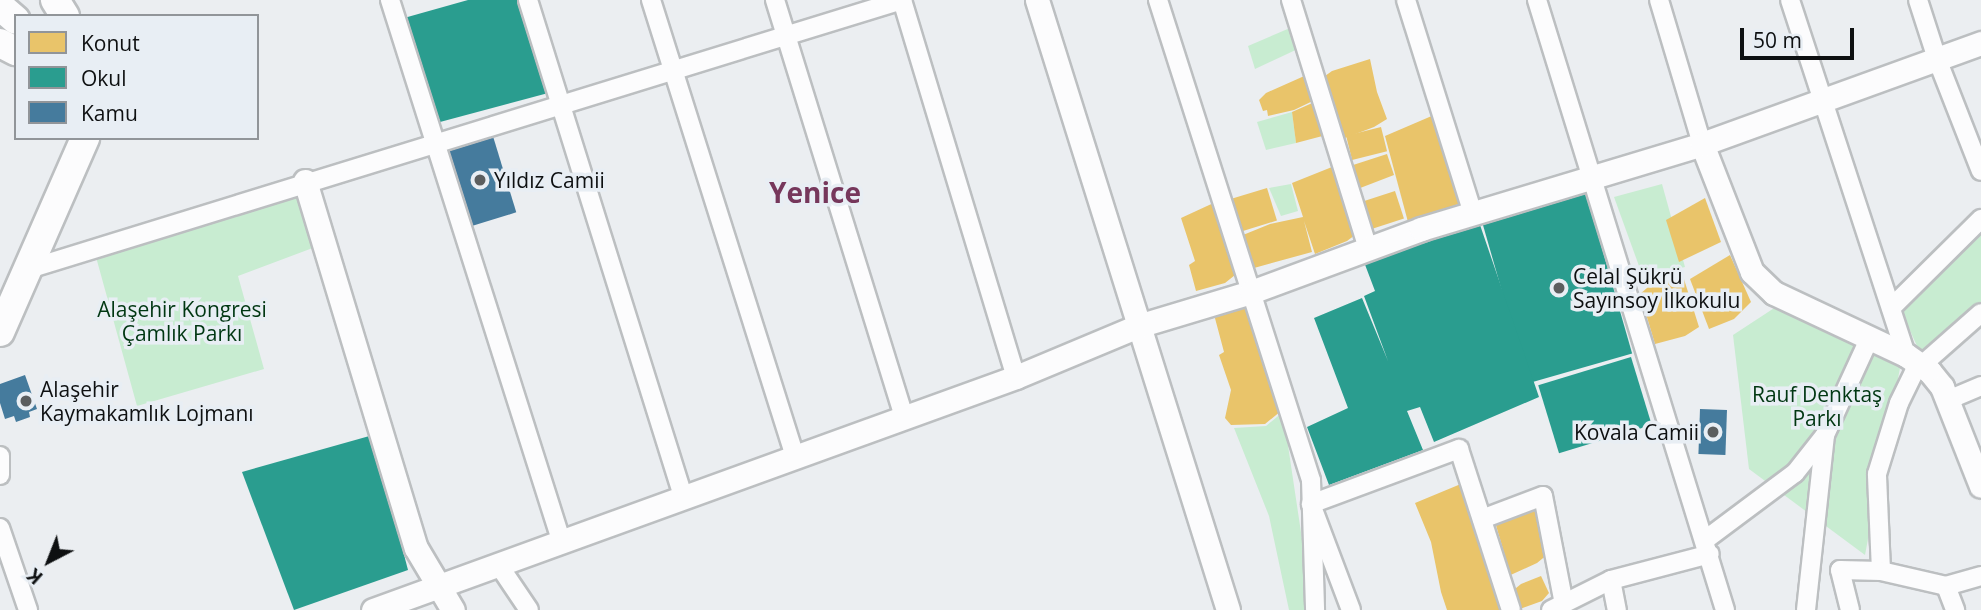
<!DOCTYPE html>
<meta charset="utf-8">
<style>
body{margin:0}
#map{position:relative;width:1981px;height:610px;overflow:hidden;background:#ebeef1;font-family:"Open Sans",sans-serif}
div>[style]{position:absolute}
[style*='--x']{left:calc(var(--x)*1px);top:calc(var(--y)*1px);width:calc(var(--w)*1px);rotate:calc(var(--a)*1deg)}
.green>*{inset:0;background:#c8ecd1}
.homes>*{inset:0;background:#e9c46a;transform-origin:0 0}
.schools>*{inset:0;background:#2a9d8f;transform-origin:0 0}
.public>*{inset:0;background:#457b9d;transform-origin:0 0}
.roads{filter:drop-shadow(2px 0 #bcbfc1) drop-shadow(-2px 0 #bcbfc1) drop-shadow(0 2px #bcbfc1) drop-shadow(0 -2px #bcbfc1)}
.minor>*{height:18px;margin:-9px;padding:0 9px;transform-origin:9px;border-radius:9px;background:#fcfcfd}
.tertiary>*{height:23px;margin:-11.5px;padding:0 11.5px;transform-origin:11.5px;border-radius:11.5px;background:#fcfcfd}
.primary>*{height:28px;margin:-14px;padding:0 14px;transform-origin:14px;border-radius:14px;background:#fcfcfd}
.dots>*{width:19px;height:19px;translate:-50% -50%;box-sizing:border-box;border:4px solid #e8eef4;border-radius:50%}
span{translate:-50% -50%;white-space:nowrap;text-align:center;line-height:1.15;-webkit-text-stroke:7px #e8eef4;paint-order:stroke}
.poi-label{font-size:21px;color:#0e1011}
.left{translate:0 -50%;text-align:left}
.right{translate:-100% -50%;text-align:right}
.park-label{font-size:21px;color:#003712}
.district-label{font-size:28px;color:#76375b;font-weight:700}
.legend{position:absolute;left:14px;top:14px;width:245px;height:126px;box-sizing:border-box;background:#e8eef4;border:2px solid #919599;margin:0;padding:9px 12px;list-style:none;font-size:21px;color:#0e1011}
.legend li{display:flex;align-items:center;gap:14px;height:35px}
.legend b{width:35px;border:2px solid #919599}
.north{position:absolute;left:14px;top:526px;width:70px;height:70px;-webkit-text-stroke:5px #e8eef4;paint-order:stroke;rotate:222deg;font-size:19px;font-weight:700;line-height:28px;text-align:center;color:#0e1011}
.north::after{content:'';display:block;margin:auto;width:24px;height:32px;background:#0e1011;clip-path:polygon(50% 0,100% 100%,50% 72%,0 100%)}
.scale{position:absolute;left:1740px;top:28px;width:114px;height:32px;box-sizing:border-box;border:4px solid #0e1011;border-top:0;padding-left:9px;font-size:21px;line-height:24px;white-space:nowrap;color:#0e1011;-webkit-text-stroke:5px #e8eef4;paint-order:stroke}
</style>
<div id="map">
<div class="green">
<i style="clip-path:polygon(1297px 25px,1302px 47px,1255px 69px,1248px 46px)"></i>
<i style="clip-path:polygon(1292px 112px,1296px 143px,1266px 150px,1257px 122px)"></i>
<i style="clip-path:polygon(1291px 184px,1298px 211px,1281px 216px,1269px 188px)"></i>
<i style="clip-path:polygon(1662px 184px,1685px 267px,1643px 277px,1614px 197px)"></i>
<i style="clip-path:polygon(300px 188px,318px 246px,238px 276px,264px 369px,137px 406px,96px 257px)"></i>
<i style="clip-path:polygon(1981px 233px,1981px 304px,1924px 351px,1917px 346px,1902px 313px)"></i>
<i style="clip-path:polygon(1788px 299px,1900px 368px,1865px 555px,1749px 469px,1733px 335px)"></i>
<i style="clip-path:polygon(1283px 412px,1308px 579px,1307px 610px,1289px 610px,1269px 516px,1234px 428px,1266px 426px)"></i>
</div>
<div class="homes">
<i style="clip-path:polygon(1370px 59px,1377px 92px,1387px 119px,1374px 127px,1337px 141px,1318px 81px,1332px 71px)"></i>
<i style="clip-path:polygon(1311px 73px,1319px 98px,1294px 110px,1268px 116px,1267px 110px,1263px 111px,1259px 100px,1266px 93px)"></i>
<i style="clip-path:polygon(1319px 100px,1330px 134px,1296px 143px,1292px 112px)"></i>
<i style="clip-path:polygon(1434px 115px,1461px 202px,1449px 210px,1408px 222px,1385px 136px)"></i>
<i style="left:1381px;top:127px;width:25px;height:36px;rotate:76deg"></i>
<i style="clip-path:polygon(1387px 154px,1394px 175px,1355px 190px,1350px 166px)"></i>
<i style="clip-path:polygon(1337px 165px,1359px 232px,1347px 241px,1315px 254px,1304px 221px,1312px 252px,1254px 268px,1243px 235px,1270px 224px,1303px 217px,1292px 183px)"></i>
<i style="left:1267px;top:188px;width:34px;height:44px;rotate:73deg"></i>
<i style="left:1395px;top:191px;width:29px;height:38px;rotate:72deg"></i>
<i style="clip-path:polygon(1705px 198px,1721px 242px,1679px 262px,1666px 220px)"></i>
<i style="clip-path:polygon(1220px 200px,1240px 271px,1225px 283px,1196px 291px,1189px 265px,1195px 261px,1181px 218px)"></i>
<i style="clip-path:polygon(1730px 255px,1751px 302px,1734px 319px,1709px 329px,1690px 279px)"></i>
<i style="clip-path:polygon(1683px 276px,1699px 327px,1685px 336px,1655px 344px,1640px 294px,1654px 282px)"></i>
<i style="clip-path:polygon(1249px 295px,1281px 411px,1265px 424px,1231px 425px,1225px 418px,1231px 390px,1219px 355px,1224px 352px,1212px 307px)"></i>
<i style="clip-path:polygon(1468px 481px,1509px 610px,1447px 610px,1441px 592px,1431px 542px,1415px 503px)"></i>
<i style="clip-path:polygon(1538px 505px,1548px 554px,1537px 563px,1504px 578px,1497px 561px,1505px 556px,1495px 522px)"></i>
<i style="clip-path:polygon(1541px 576px,1549px 593px,1542px 601px,1517px 610px,1510px 593px,1521px 584px)"></i>
</div>
<div class="schools">
<i style="clip-path:polygon(468px 0,524px 0,552px 92px,440px 122px,404px 18px)"></i>
<i style="left:1585px;top:189px;width:171px;height:108px;rotate:74deg"></i>
<i style="clip-path:polygon(1479px 222px,1539px 397px,1434px 442px,1420px 407px,1407px 411px,1423px 450px,1329px 485px,1307px 427px,1348px 408px,1314px 318px,1362px 298px,1388px 361px,1364px 296px,1375px 291px,1364px 262px)"></i>
<i style="left:1631px;top:357px;width:71px;height:97px;rotate:73deg"></i>
<i style="clip-path:polygon(373px 435px,408px 570px,294px 610px,242px 472px)"></i>
</div>
<div class="public">
<i style="left:492px;top:133px;width:83px;height:49px;rotate:73deg"></i>
<i style="clip-path:polygon(25px 375px,37px 409px,29px 412px,30px 417px,16px 422px,14px 416px,5px 419px,0 403px,0 384px)"></i>
<i style="left:1700px;top:409px;width:27px;height:45px;rotate:2deg"></i>
</div>
<div class="roads">
<div class="minor">
<i style="--x:390;--y:0;--w:566;--a:72.43"></i>
<i style="--x:528;--y:0;--w:520;--a:72.65"></i>
<i style="--x:651;--y:0;--w:479;--a:72.5"></i>
<i style="--x:775;--y:0;--w:436;--a:72.8"></i>
<i style="--x:902;--y:0;--w:394;--a:73.2"></i>
<i style="--x:1158;--y:0;--w:504;--a:72.32"></i>
<i style="--x:1311;--y:480;--w:130;--a:88.2"></i>
<i style="--x:1291;--y:0;--w:257;--a:72.8"></i>
<i style="--x:1406;--y:0;--w:224;--a:72.6"></i>
<i style="--x:1537;--y:0;--w:638;--a:72.87"></i>
<i style="--x:1659;--y:0;--w:150;--a:73.4"></i>
<i style="--x:1790;--y:0;--w:373;--a:71.9"></i>
<i style="--x:1918;--y:0;--w:62;--a:72.1"></i>
<i style="--x:1937;--y:59;--w:120;--a:68.6"></i>
<i style="--x:29;--y:269;--w:914;--a:-17.13"></i>
<i style="--x:1891;--y:308;--w:127;--a:-44.7"></i>
<i style="--x:1948;--y:400;--w:36;--a:-23"></i>
<i style="--x:0;--y:456;--w:19;--a:90"></i>
<i style="--x:1482;--y:519;--w:65;--a:-20.7"></i>
<i style="--x:1543;--y:496;--w:110;--a:79"></i>
<i style="--x:0;--y:528;--w:87;--a:71.1"></i>
<i style="--x:1705;--y:540;--w:112;--a:-36.7"></i>
<i style="--x:1795;--y:473;--w:48;--a:-51.7"></i>
<i style="--x:1825;--y:435;--w:108;--a:-65.3"></i>
<i style="--x:498;--y:564;--w:55;--a:56"></i>
<i style="--x:1881;--y:571;--w:97;--a:-92.4"></i>
<i style="--x:1877;--y:474;--w:74;--a:-72.8"></i>
<i style="--x:1899;--y:403;--w:34;--a:-64"></i>
<i style="--x:1914;--y:372;--w:89;--a:-41.4"></i>
<i style="--x:1611;--y:580;--w:31;--a:79"></i>
<i style="--x:1946;--y:586;--w:26;--a:69"></i>
<i style="--x:1351;--y:610;--w:113;--a:-110.7"></i>
<i style="--x:1311;--y:504;--w:158;--a:-20.4"></i>
<i style="--x:1459;--y:449;--w:169;--a:72.1"></i>
<i style="--x:1551;--y:610;--w:67;--a:-26.6"></i>
<i style="--x:1611;--y:580;--w:102;--a:-14.7"></i>
<i style="--x:1806;--y:610;--w:175;--a:-83.8"></i>
<i style="--x:1850;--y:610;--w:41;--a:-104"></i>
<i style="--x:1840;--y:570;--w:41;--a:1.4"></i>
<i style="--x:1881;--y:571;--w:67;--a:13"></i>
<i style="--x:1946;--y:586;--w:36;--a:-16"></i>
</div>
<div class="tertiary">
<i style="--x:1037;--y:0;--w:639;--a:72.61"></i>
<i style="--x:1702;--y:144;--w:137;--a:68.7"></i>
<i style="--x:1752;--y:272;--w:30;--a:44"></i>
<i style="--x:1774;--y:293;--w:146;--a:25.2"></i>
<i style="--x:1906;--y:355;--w:29;--a:35"></i>
<i style="--x:1930;--y:372;--w:19;--a:51"></i>
<i style="--x:1942;--y:387;--w:106;--a:68.5"></i>
<i style="--x:305;--y:181;--w:383;--a:73.2"></i>
<i style="--x:416;--y:548;--w:72;--a:59.2"></i>
<i style="--x:373;--y:610;--w:684;--a:-19.92"></i>
<i style="--x:1016;--y:377;--w:132;--a:-22.7"></i>
<i style="--x:1138;--y:326;--w:118;--a:-16.7"></i>
<i style="--x:1251;--y:292;--w:181;--a:-20.3"></i>
<i style="--x:1421;--y:229;--w:294;--a:-16.8"></i>
<i style="--x:1702;--y:144;--w:297;--a:-19.9"></i>
</div>
<div class="primary">
<i style="--x:55;--y:0;--w:19;--a:58"></i>
<i style="--x:2;--y:8;--w:18;--a:41"></i>
<i style="--x:0;--y:43;--w:18;--a:27"></i>
<i style="--x:0;--y:332;--w:212;--a:-66.3"></i>
</div>
</div>
<div class="dots">
<i style="left:480px;top:180px;background:#5b5e5f"></i>
<i style="left:1559px;top:288px;background:#5b5e5f"></i>
<i style="left:26px;top:401px;background:#5b5e5f"></i>
<i style="left:1713px;top:432px;background:#5b5e5f"></i>
</div>
<div class="poi-label">
<span class="left" style="left:494px;top:180px">Yıldız Camii</span>
<span class="left" style="left:1573px;top:288px">Celal Şükrü<br>Sayınsoy İlkokulu</span>
<span class="left" style="left:40px;top:401px">Alaşehir<br>Kaymakamlık Lojmanı</span>
<span class="right" style="left:1699px;top:432px">Kovala Camii</span>
</div>
<div class="park-label">
<span style="left:182px;top:321px">Alaşehir Kongresi<br>Çamlık Parkı</span>
<span style="left:1817px;top:406px">Rauf Denktaş<br>Parkı</span>
</div>
<div class="district-label">
<span style="left:815px;top:192px">Yenice</span>
</div>
<ul class="legend">
<li><b style="height:19px;background:#e9c46a"></b>Konut</li>
<li><b style="height:19px;background:#2a9d8f"></b>Okul</li>
<li><b style="height:19px;background:#457b9d"></b>Kamu</li>
</ul>
<div class="north">K</div>
<div class="scale">50 m</div>
</div>
